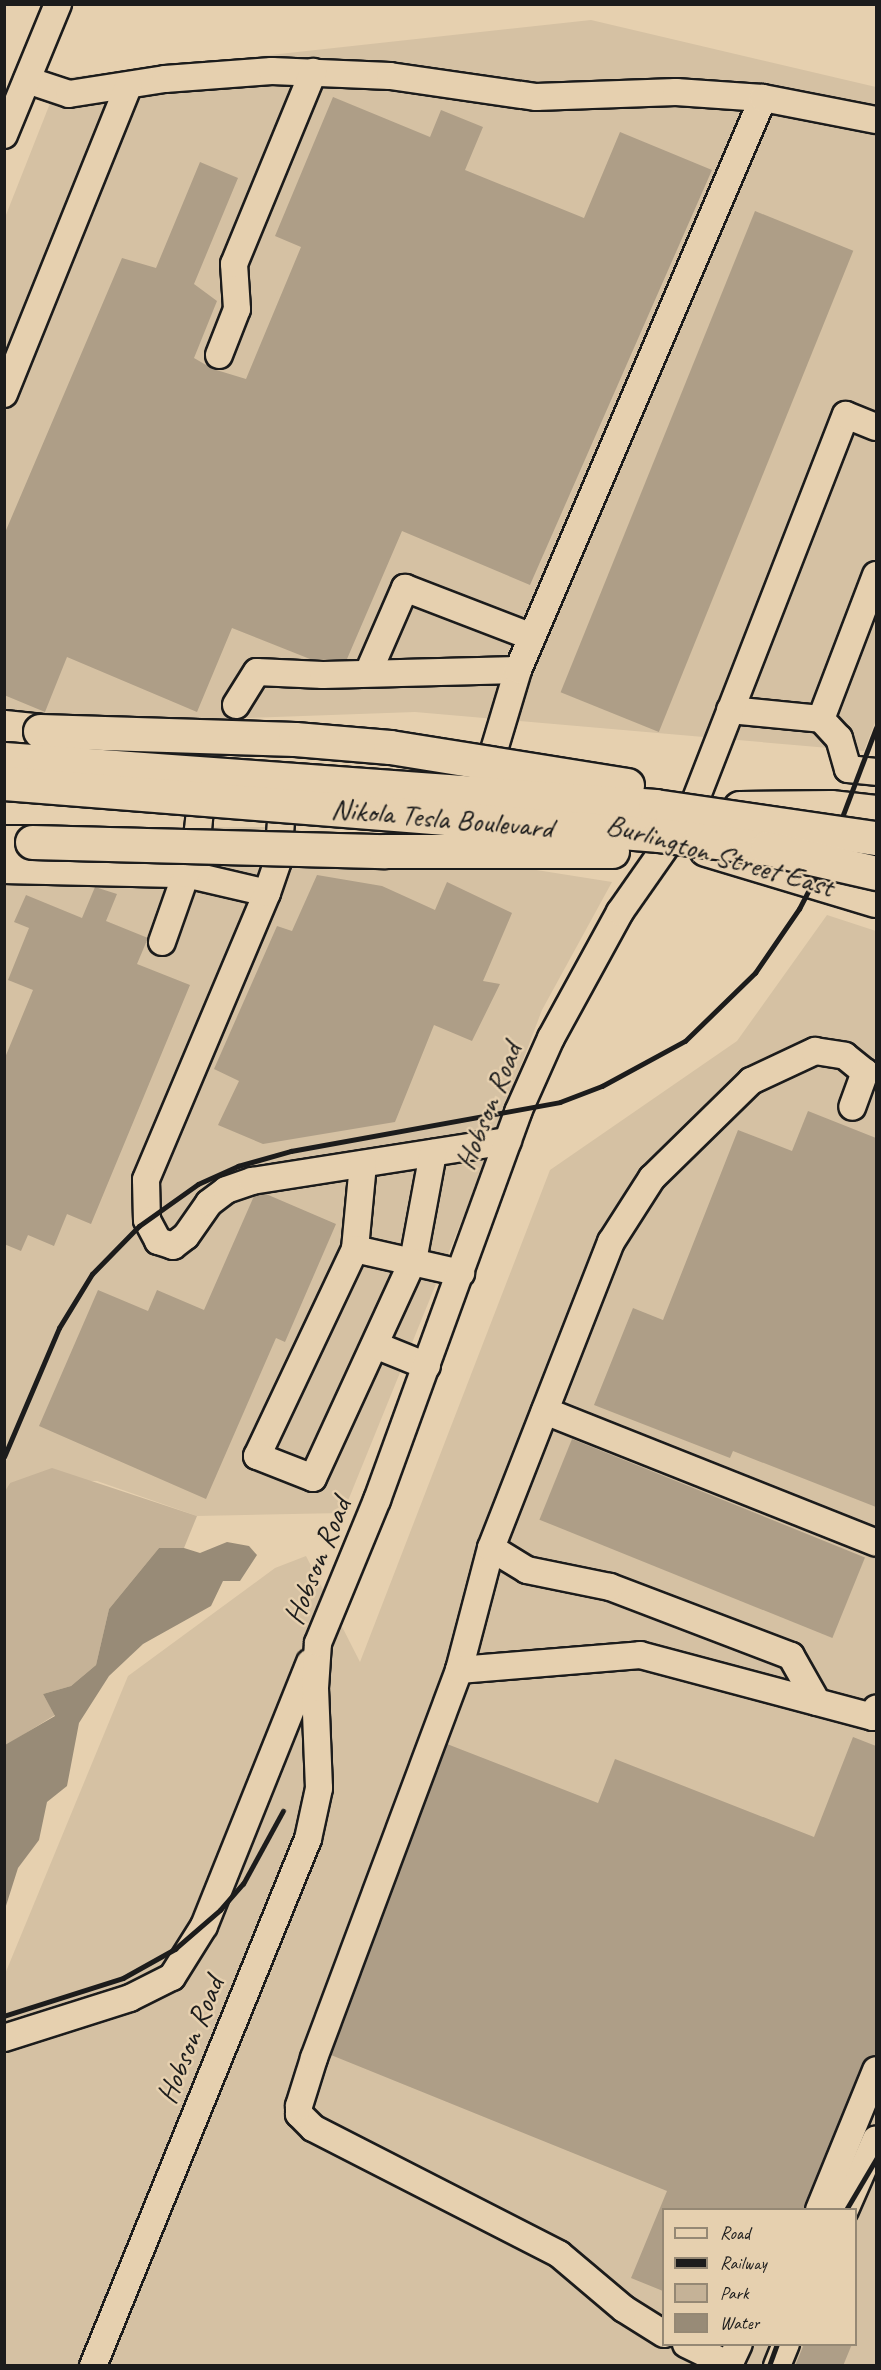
<!DOCTYPE html>
<style>
body{margin:0}
#map{position:relative;width:881px;height:2370px;overflow:hidden;background:#e6d0af;font-family:Caveat,sans-serif}
div>[style]{position:absolute}
[style*='--x']{left:calc(var(--x)*1px);top:calc(var(--y)*1px);width:calc(var(--w)*1px);rotate:calc(var(--a)*1deg)}
.built>*{inset:0;background:#d5c1a3}
.green>*{inset:0;background:#c5b297}
.water>*{inset:0;background:#988b77}
.building>*{inset:0;background:#ae9e87;transform-origin:0 0}
.roads{filter:drop-shadow(2px 0 #1c1c1c) drop-shadow(-2px 0 #1c1c1c) drop-shadow(0 2px #1c1c1c) drop-shadow(0 -2px #1c1c1c)}
.minor>*{height:26px;margin:-13px;padding:0 13px;transform-origin:13px;border-radius:13px;background:#e6d0af}
.major>*{height:32px;margin:-16px;padding:0 16px;transform-origin:16px;border-radius:16px;background:#e6d0af}
.highway>*{height:33px;margin:-16.5px;padding:0 16.5px;transform-origin:16.5px;border-radius:16.5px;background:#e6d0af}
.rail>*{height:4.5px;margin:-2.25px;padding:0 2.25px;transform-origin:2.25px;border-radius:2.25px;background:#1c1c1c}
.bridges{filter:drop-shadow(2px 0 #1c1c1c) drop-shadow(-2px 0 #1c1c1c) drop-shadow(0 2px #1c1c1c) drop-shadow(0 -2px #1c1c1c)}
.highway-bridge>*{height:33px;margin:-16.5px;padding:0 16.5px;transform-origin:16.5px;border-radius:16.5px;background:#e6d0af}
span{translate:-50% -50%;white-space:nowrap;text-align:center;line-height:1.15;-webkit-text-stroke:5px #e6d0af;paint-order:stroke}
.street-label{font-size:30px;color:#1c1c1c}
.frame{position:absolute;inset:0;border:6px solid #1c1c1c;pointer-events:none}
.legend{position:absolute;left:662px;top:2208px;width:195px;height:138px;box-sizing:border-box;background:#e6d0af;border:2px solid #958874;margin:0;padding:8px 10px;list-style:none;font-size:18px;color:#1c1c1c}
.legend li{display:flex;align-items:center;gap:12px;height:30px}
.legend b{width:30px;border:2px solid #958874}
</style>
<div id="map">
<div class="built">
<i style="clip-path:polygon(591px 20px,876px 87px,876px 720px,864px 751px,415px 712px,80px 724px,5px 714px,4px 220px,60px 78px)"></i>
<i style="clip-path:polygon(266px 827px,612px 882px,542px 1010px,466px 1210px,343px 1513px,197px 1516px,97px 1481px,10px 1483px,5px 1493px,5px 829px)"></i>
<i style="clip-path:polygon(evenodd,827px 915px,876px 931px,876px 2365px,5px 2366px,5px 1974px,128px 1676px,275px 1568px,306px 1556px,360px 1662px,550px 1170px,737px 1041px,827px 915px,664px 2210px,856px 2210px,856px 2344px,664px 2344px,664px 2210px)"></i>
</div>
<div class="green">
<i style="clip-path:polygon(52px 1468px,197px 1516px,184px 1548px,159px 1548px,109px 1609px,96px 1665px,71px 1686px,43px 1694px,55px 1715px,5px 1746px,4px 1493px,10px 1483px)"></i>
</div>
<div class="water">
<i style="clip-path:polygon(227px 1542px,249px 1546px,257px 1555px,240px 1581px,223px 1581px,211px 1606px,143px 1644px,109px 1676px,79px 1723px,67px 1786px,47px 1802px,39px 1840px,18px 1868px,5px 1909px,5px 1745px,55px 1716px,43px 1694px,71px 1686px,96px 1665px,109px 1609px,159px 1548px,184px 1548px,200px 1553px)"></i>
</div>
<div class="building">
<i style="clip-path:polygon(333px 97px,430px 137px,441px 110px,483px 127px,465px 170px,584px 218px,620px 132px,712px 170px,530px 585px,402px 531px,347px 659px,310px 659px,232px 628px,197px 712px,67px 657px,45px 712px,4px 695px,4px 535px,122px 258px,156px 268px,200px 162px,238px 178px,194px 284px,217px 301px,194px 358px,213px 369px,246px 379px,301px 247px,275px 236px)"></i>
<i style="left:755px;top:211px;width:106px;height:519px;rotate:22deg"></i>
<i style="clip-path:polygon(317px 875px,382px 886px,435px 910px,447px 882px,512px 913px,483px 981px,500px 984px,472px 1041px,434px 1025px,395px 1122px,263px 1144px,218px 1125px,239px 1081px,214px 1069px,277px 926px,292px 931px)"></i>
<i style="clip-path:polygon(95px 887px,117px 894px,106px 921px,148px 938px,137px 964px,190px 985px,91px 1224px,67px 1214px,54px 1246px,28px 1235px,21px 1251px,4px 1244px,4px 1060px,33px 990px,8px 980px,29px 928px,14px 922px,26px 895px,82px 918px)"></i>
<i style="clip-path:polygon(808px 1111px,876px 1138px,876px 1507px,733px 1451px,730px 1458px,594px 1405px,633px 1308px,663px 1320px,738px 1130px,792px 1151px)"></i>
<i style="clip-path:polygon(266px 1194px,336px 1224px,285px 1342px,276px 1338px,206px 1499px,39px 1426px,98px 1290px,148px 1311px,157px 1290px,204px 1310px,254px 1196px)"></i>
<i style="left:572px;top:1439px;width:316px;height:87px;rotate:22deg"></i>
<i style="clip-path:polygon(853px 1737px,876px 1746px,876px 2055px,862px 2064px,804px 2210px,663px 2210px,663px 2291px,631px 2278px,667px 2191px,331px 2055px,447px 1744px,598px 1803px,615px 1759px,814px 1837px)"></i>
<i style="clip-path:polygon(804px 2344px,852px 2344px,843px 2366px,795px 2366px)"></i>
</div>
<div class="roads">
<div class="minor">
<i style="--x:27;--y:80;--w:44;--a:18.4"></i>
<i style="--x:69;--y:94;--w:97;--a:-8.9"></i>
<i style="--x:165;--y:79;--w:107;--a:-4.3"></i>
<i style="--x:272;--y:71;--w:118;--a:2.4"></i>
<i style="--x:390;--y:76;--w:148;--a:8.2"></i>
<i style="--x:536;--y:97;--w:140;--a:-2"></i>
<i style="--x:676;--y:92;--w:87;--a:3.9"></i>
<i style="--x:4;--y:135;--w:142;--a:-67.6"></i>
<i style="--x:219;--y:355;--w:49;--a:-68.6"></i>
<i style="--x:237;--y:309;--w:45;--a:-93.8"></i>
<i style="--x:234;--y:264;--w:208;--a:-67.6"></i>
<i style="--x:4;--y:394;--w:333;--a:-68"></i>
<i style="--x:368;--y:673;--w:93;--a:-66.5"></i>
<i style="--x:405;--y:588;--w:136;--a:21.1"></i>
<i style="--x:236;--y:705;--w:39;--a:-58"></i>
<i style="--x:257;--y:672;--w:66;--a:2.6"></i>
<i style="--x:323;--y:675;--w:195;--a:-1.5"></i>
<i style="--x:730;--y:710;--w:91;--a:5.6"></i>
<i style="--x:821;--y:719;--w:26;--a:47"></i>
<i style="--x:839;--y:738;--w:32;--a:74"></i>
<i style="--x:848;--y:769;--w:28;--a:6"></i>
<i style="--x:821;--y:719;--w:154;--a:-69.1"></i>
<i style="--x:485;--y:780;--w:115;--a:-73.3"></i>
<i style="--x:518;--y:670;--w:622;--a:-66.81"></i>
<i style="--x:763;--y:98;--w:115;--a:11"></i>
<i style="--x:4;--y:870;--w:182;--a:1.3"></i>
<i style="--x:186;--y:874;--w:83;--a:13.2"></i>
<i style="--x:267;--y:893;--w:311;--a:112.9"></i>
<i style="--x:146;--y:1180;--w:40;--a:88.6"></i>
<i style="--x:147;--y:1220;--w:24;--a:62"></i>
<i style="--x:158;--y:1241;--w:16;--a:18"></i>
<i style="--x:173;--y:1246;--w:16;--a:-38"></i>
<i style="--x:186;--y:1236;--w:40;--a:-55.1"></i>
<i style="--x:209;--y:1203;--w:21;--a:-37"></i>
<i style="--x:226;--y:1190;--w:28;--a:-19"></i>
<i style="--x:252;--y:1181;--w:259;--a:-8.9"></i>
<i style="--x:267;--y:893;--w:34;--a:-71"></i>
<i style="--x:278;--y:861;--w:67;--a:-85.7"></i>
<i style="--x:162;--y:942;--w:72;--a:-70.6"></i>
<i style="--x:186;--y:874;--w:46;--a:-74.7"></i>
<i style="--x:198;--y:830;--w:40;--a:-84.3"></i>
<i style="--x:363;--y:1164;--w:85;--a:95.4"></i>
<i style="--x:355;--y:1249;--w:229;--a:115.3"></i>
<i style="--x:257;--y:1456;--w:60;--a:21.4"></i>
<i style="--x:313;--y:1478;--w:239;--a:-65.3"></i>
<i style="--x:413;--y:1261;--w:110;--a:-79.5"></i>
<i style="--x:355;--y:1249;--w:109;--a:12.8"></i>
<i style="--x:375;--y:1345;--w:56;--a:22"></i>
<i style="--x:545;--y:1411;--w:356;--a:21.7"></i>
<i style="--x:459;--y:1670;--w:126;--a:-75.3"></i>
<i style="--x:817;--y:1702;--w:53;--a:-119.5"></i>
<i style="--x:791;--y:1656;--w:194;--a:-159.1"></i>
<i style="--x:610;--y:1587;--w:85;--a:-168.4"></i>
<i style="--x:527;--y:1570;--w:42;--a:-148.6"></i>
<i style="--x:491;--y:1548;--w:329;--a:-68.6"></i>
<i style="--x:611;--y:1242;--w:76;--a:-57.4"></i>
<i style="--x:652;--y:1178;--w:139;--a:-44.4"></i>
<i style="--x:751;--y:1081;--w:71;--a:-25.1"></i>
<i style="--x:815;--y:1051;--w:30;--a:9"></i>
<i style="--x:845;--y:1056;--w:26;--a:39"></i>
<i style="--x:865;--y:1072;--w:37;--a:110"></i>
<i style="--x:4;--y:2038;--w:132;--a:-17.6"></i>
<i style="--x:130;--y:1998;--w:47;--a:-26.6"></i>
<i style="--x:172;--y:1977;--w:60;--a:-57.9"></i>
<i style="--x:204;--y:1926;--w:284;--a:-68.1"></i>
<i style="--x:819;--y:2210;--w:151;--a:-67.8"></i>
<i style="--x:845;--y:2210;--w:77;--a:-66.4"></i>
<i style="--x:664;--y:2334;--w:47;--a:-148"></i>
<i style="--x:624;--y:2309;--w:85;--a:-139.8"></i>
<i style="--x:559;--y:2254;--w:276;--a:-152.9"></i>
<i style="--x:313;--y:2128;--w:20;--a:-135"></i>
<i style="--x:299;--y:2114;--w:8;--a:-90"></i>
<i style="--x:299;--y:2106;--w:50;--a:-72.6"></i>
<i style="--x:314;--y:2058;--w:414;--a:-69.5"></i>
<i style="--x:459;--y:1670;--w:182;--a:-4.7"></i>
<i style="--x:640;--y:1655;--w:241;--a:14.9"></i>
<i style="--x:873;--y:1717;--w:9;--a:-69"></i>
<i style="--x:686;--y:2344;--w:48;--a:26"></i>
<i style="--x:729;--y:2365;--w:23;--a:-65"></i>
<i style="--x:93;--y:2366;--w:569;--a:-67.81"></i>
<i style="--x:308;--y:1839;--w:52;--a:-77.8"></i>
<i style="--x:319;--y:1788;--w:100;--a:-92.3"></i>
<i style="--x:315;--y:1688;--w:45;--a:-86.2"></i>
<i style="--x:318;--y:1643;--w:155;--a:-67.6"></i>
<i style="--x:377;--y:1500;--w:413;--a:-70"></i>
<i style="--x:518;--y:1112;--w:81;--a:-66"></i>
<i style="--x:551;--y:1038;--w:144;--a:-61.3"></i>
<i style="--x:620;--y:912;--w:126;--a:-55"></i>
<i style="--x:692;--y:809;--w:423;--a:-68.7"></i>
<i style="--x:846;--y:415;--w:32;--a:22"></i>
<i style="--x:777;--y:2366;--w:24;--a:-68"></i>
</div>
<div class="major">
<i style="--x:740;--y:808;--w:91;--a:-0.6"></i>
<i style="--x:831;--y:807;--w:45;--a:6.3"></i>
<i style="--x:706;--y:850;--w:177;--a:16.7"></i>
</div>
<div class="highway">
<i style="--x:4;--y:727;--w:36;--a:6"></i>
<i style="--x:4;--y:842;--w:28;--a:0"></i>
</div>
</div>
<div class="rail">
<i style="--x:4;--y:1457;--w:140;--a:-66.9"></i>
<i style="--x:59;--y:1328;--w:63;--a:-58.6"></i>
<i style="--x:92;--y:1274;--w:67;--a:-45.6"></i>
<i style="--x:139;--y:1226;--w:72;--a:-35.4"></i>
<i style="--x:198;--y:1184;--w:44;--a:-24.2"></i>
<i style="--x:238;--y:1166;--w:55;--a:-15.8"></i>
<i style="--x:291;--y:1151;--w:273;--a:-10.3"></i>
<i style="--x:560;--y:1102;--w:45;--a:-20.9"></i>
<i style="--x:602;--y:1086;--w:94;--a:-28.5"></i>
<i style="--x:685;--y:1041;--w:98;--a:-44.2"></i>
<i style="--x:755;--y:973;--w:78;--a:-55.5"></i>
<i style="--x:799;--y:909;--w:68;--a:-62.7"></i>
<i style="--x:830;--y:849;--w:129;--a:-69.2"></i>
<i style="--x:4;--y:2016;--w:125;--a:-17.7"></i>
<i style="--x:123;--y:1978;--w:60;--a:-29.1"></i>
<i style="--x:175;--y:1949;--w:60;--a:-40.9"></i>
<i style="--x:220;--y:1910;--w:35;--a:-49"></i>
<i style="--x:243;--y:1884;--w:83;--a:-61.3"></i>
<i style="--x:846;--y:2210;--w:59;--a:-59.5"></i>
<i style="--x:769;--y:2366;--w:23;--a:-70"></i>
</div>
<div class="bridges">
<div class="highway-bridge">
<i style="--x:40;--y:731;--w:255;--a:1.8"></i>
<i style="--x:295;--y:739;--w:95;--a:4.8"></i>
<i style="--x:390;--y:747;--w:240;--a:9.1"></i>
<i style="--x:4;--y:759;--w:653;--a:4.13"></i>
<i style="--x:655;--y:806;--w:222;--a:8.3"></i>
<i style="--x:4;--y:783;--w:657;--a:4.54"></i>
<i style="--x:659;--y:835;--w:109;--a:6.9"></i>
<i style="--x:767;--y:848;--w:112;--a:12.9"></i>
<i style="--x:32;--y:842;--w:353;--a:1.5"></i>
<i style="--x:385;--y:851;--w:227;--a:0"></i>
</div>
</div>
<div class="street-label">
<span style="left:442px;top:818px;rotate:5deg">Nikola Tesla Boulevard</span>
<span style="left:720px;top:855px;rotate:16deg">Burlington Street East</span>
<span style="left:488px;top:1106px;rotate:-68deg">Hobson Road</span>
<span style="left:317px;top:1561px;rotate:-68deg">Hobson Road</span>
<span style="left:190px;top:2040px;rotate:-68deg">Hobson Road</span>
</div>
<div class="frame"></div>
<ul class="legend">
<li><b style="height:8px;background:#e6d0af"></b>Road</li>
<li><b style="height:8px;background:#1c1c1c"></b>Railway</li>
<li><b style="height:16px;background:#c5b297"></b>Park</li>
<li><b style="height:16px;background:#988b77"></b>Water</li>
</ul>
</div>
